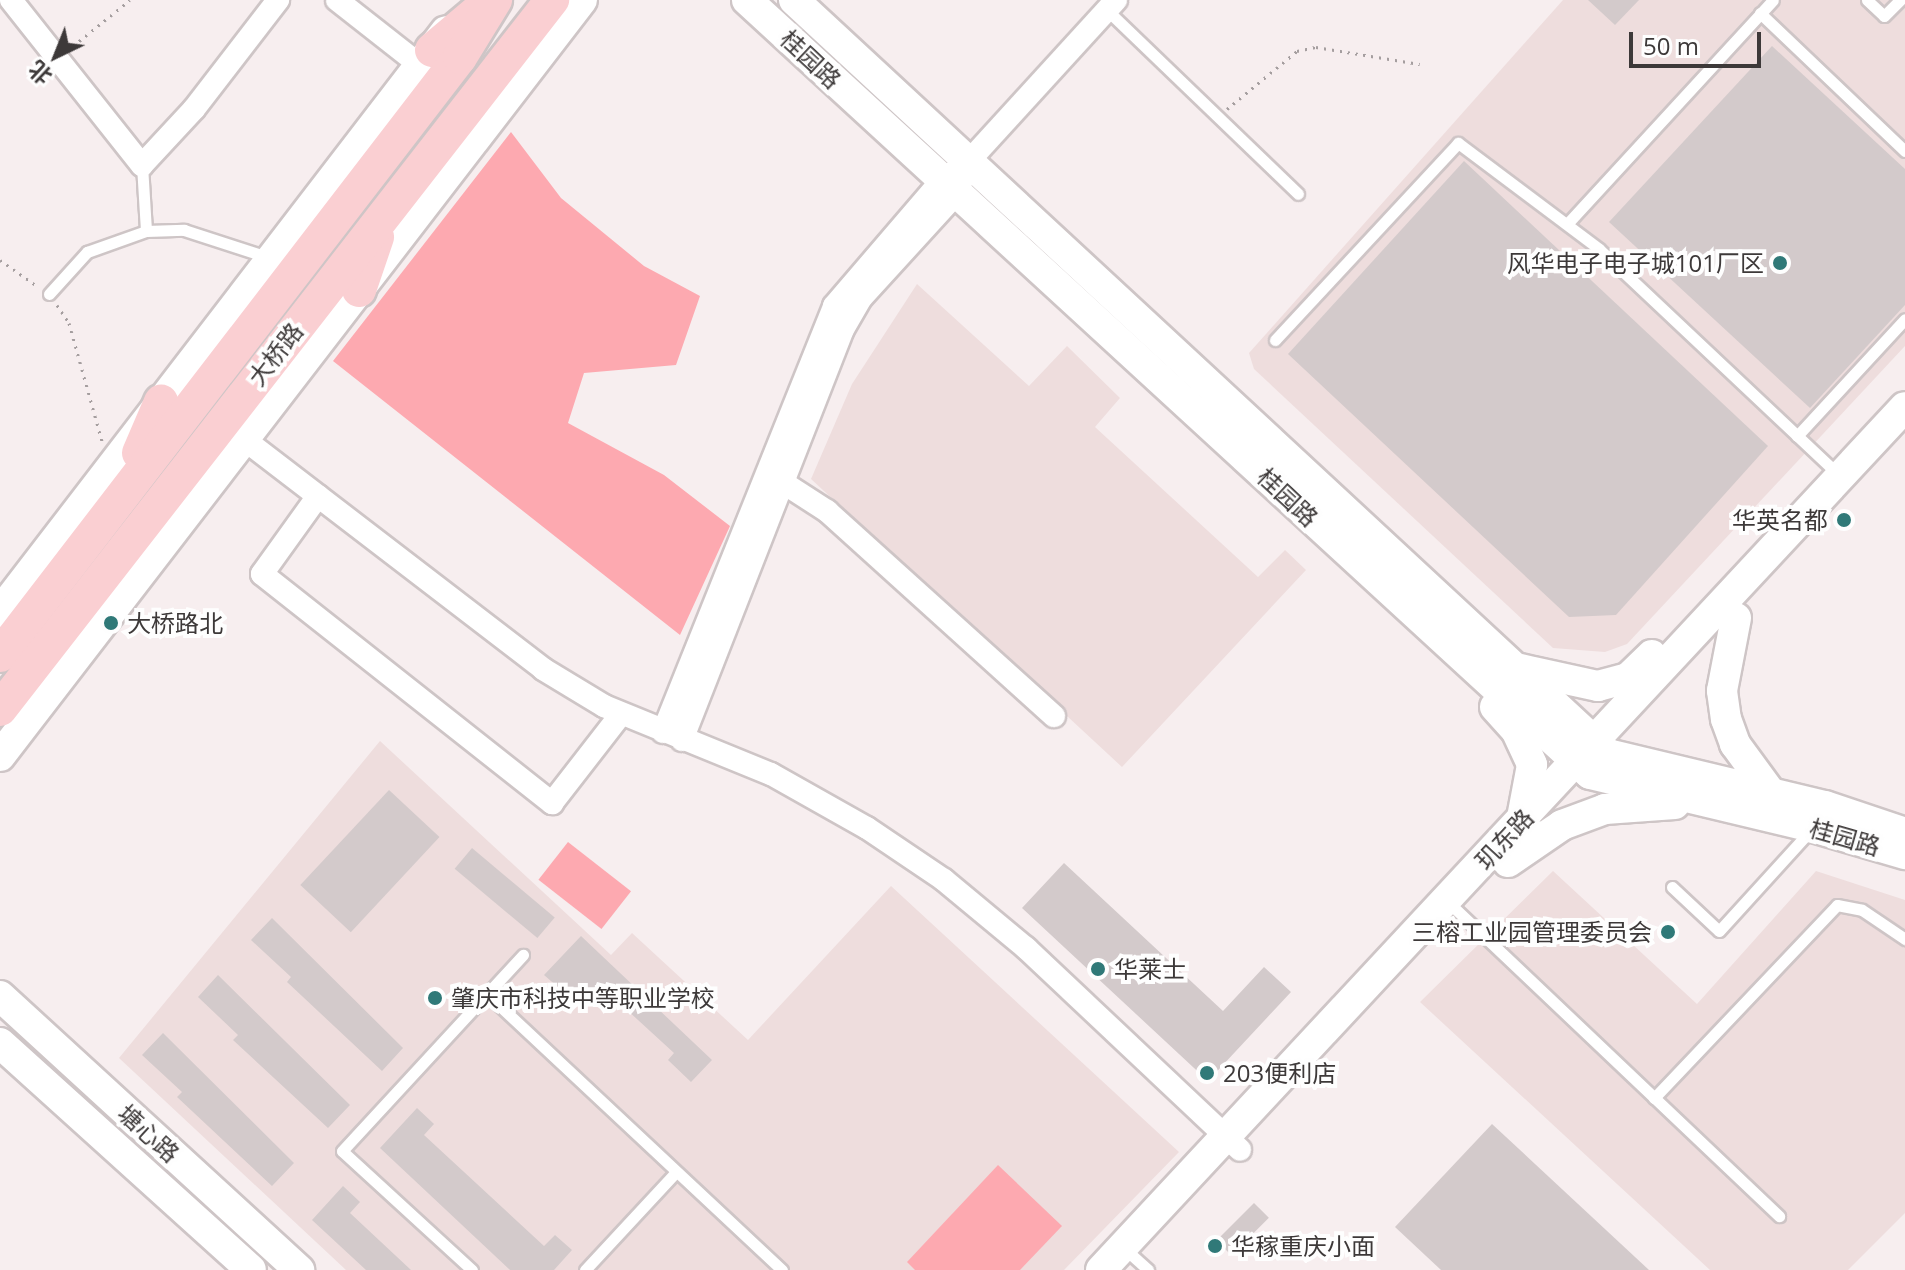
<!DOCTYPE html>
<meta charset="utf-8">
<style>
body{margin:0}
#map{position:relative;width:1905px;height:1270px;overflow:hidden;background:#f7eeef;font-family:"Open Sans","Noto Sans SC",sans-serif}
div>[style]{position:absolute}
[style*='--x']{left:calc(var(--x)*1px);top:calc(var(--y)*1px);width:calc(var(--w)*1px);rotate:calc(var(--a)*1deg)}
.built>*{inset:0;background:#edd}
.green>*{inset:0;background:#fda9b0;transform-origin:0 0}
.building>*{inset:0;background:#d3cacb;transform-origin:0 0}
.path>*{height:3px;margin-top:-1.5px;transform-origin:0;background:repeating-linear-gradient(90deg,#a59e9f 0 2px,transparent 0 8px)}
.roads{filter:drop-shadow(2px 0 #cec5c6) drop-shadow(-2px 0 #cec5c6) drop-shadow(0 2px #cec5c6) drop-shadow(0 -2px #cec5c6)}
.lane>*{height:11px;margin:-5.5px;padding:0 5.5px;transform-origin:5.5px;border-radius:5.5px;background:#fff}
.street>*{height:22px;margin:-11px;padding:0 11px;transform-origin:11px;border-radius:11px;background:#fff}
.secondary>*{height:30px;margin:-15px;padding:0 15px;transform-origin:15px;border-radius:15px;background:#fff}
.primary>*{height:34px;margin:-17px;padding:0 17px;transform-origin:17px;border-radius:17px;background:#facfd2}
.dots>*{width:22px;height:22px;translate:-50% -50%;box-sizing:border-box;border:4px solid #fefefe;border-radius:50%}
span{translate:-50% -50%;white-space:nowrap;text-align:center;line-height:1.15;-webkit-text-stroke:8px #fefefe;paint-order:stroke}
.street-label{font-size:24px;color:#3d3939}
.poi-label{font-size:24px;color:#3d3939}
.right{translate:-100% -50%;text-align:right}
.left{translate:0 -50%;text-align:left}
.north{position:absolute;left:16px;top:16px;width:80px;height:80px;-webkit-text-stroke:6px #fefefe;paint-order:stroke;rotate:223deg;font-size:22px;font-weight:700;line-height:32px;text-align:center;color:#3d3939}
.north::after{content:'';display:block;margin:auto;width:28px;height:36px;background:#3d3939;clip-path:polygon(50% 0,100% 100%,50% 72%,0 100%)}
.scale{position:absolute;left:1629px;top:32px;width:132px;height:36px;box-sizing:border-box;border:4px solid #3d3939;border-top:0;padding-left:10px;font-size:24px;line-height:28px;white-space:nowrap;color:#3d3939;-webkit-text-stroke:6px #fefefe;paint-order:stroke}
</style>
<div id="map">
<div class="built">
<i style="clip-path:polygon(1563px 0,1905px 0,1905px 346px,1627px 644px,1605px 652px,1553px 648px,1254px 369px,1249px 353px)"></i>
<i style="clip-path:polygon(917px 284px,1029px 386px,1067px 346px,1120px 398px,1095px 427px,1258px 577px,1285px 550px,1306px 570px,1122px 767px,811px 479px,852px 384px)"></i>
<i style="clip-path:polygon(380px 741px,611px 955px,632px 933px,748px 1040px,891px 886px,1179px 1152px,1064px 1270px,346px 1270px,119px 1058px)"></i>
<i style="clip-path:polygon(1553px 871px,1697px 1004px,1816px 871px,1905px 900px,1905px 1213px,1848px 1270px,1710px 1270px,1420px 1002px)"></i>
</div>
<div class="green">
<i style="clip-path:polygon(511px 132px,561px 198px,644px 266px,700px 296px,676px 365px,584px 373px,568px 423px,664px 475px,730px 526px,680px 635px,333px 361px)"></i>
<i style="left:568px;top:842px;width:80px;height:48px;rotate:38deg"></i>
<i style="clip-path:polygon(998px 1165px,1062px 1226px,1020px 1270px,915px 1270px,907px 1262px)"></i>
</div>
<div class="building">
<i style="clip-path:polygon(1588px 0,1639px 0,1615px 25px)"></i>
<i style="clip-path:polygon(1772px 46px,1905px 169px,1905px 305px,1810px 408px,1609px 222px)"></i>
<i style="clip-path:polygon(1464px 161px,1768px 446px,1616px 615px,1569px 617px,1288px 354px)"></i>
<i style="left:389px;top:790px;width:69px;height:130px;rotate:43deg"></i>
<i style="left:472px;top:848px;width:108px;height:27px;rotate:40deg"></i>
<i style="clip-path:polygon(1064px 863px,1223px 1011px,1264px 967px,1291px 992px,1208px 1081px,1022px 908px)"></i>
<i style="clip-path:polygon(272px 918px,403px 1048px,382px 1071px,287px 982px,291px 977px,251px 940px)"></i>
<i style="clip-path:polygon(581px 936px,712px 1060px,691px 1082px,668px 1060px,674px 1053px,602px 987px,566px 994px,544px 975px)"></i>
<i style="clip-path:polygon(218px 975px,350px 1105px,328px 1128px,233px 1040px,238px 1035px,198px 997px)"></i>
<i style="clip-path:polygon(163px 1033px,294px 1163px,272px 1186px,177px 1097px,182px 1092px,142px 1055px)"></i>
<i style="clip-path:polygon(417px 1108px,434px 1124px,424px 1135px,544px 1246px,555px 1235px,572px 1250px,554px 1270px,510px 1270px,380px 1148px)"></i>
<i style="clip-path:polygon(1492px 1124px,1649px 1270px,1441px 1270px,1395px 1227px)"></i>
<i style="clip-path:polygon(343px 1186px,360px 1202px,350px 1213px,411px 1270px,366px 1270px,312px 1220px)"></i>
<i style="left:1254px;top:1203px;width:21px;height:53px;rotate:45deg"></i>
</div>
<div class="path">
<i style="--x:73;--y:46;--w:73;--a:-38.9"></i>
<i style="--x:1227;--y:109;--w:91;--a:-39.6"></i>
<i style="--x:1297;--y:51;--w:19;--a:-12"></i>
<i style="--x:1316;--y:47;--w:105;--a:9.3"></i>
<i style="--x:0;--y:260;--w:45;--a:35.1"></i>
<i style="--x:57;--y:305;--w:22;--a:56"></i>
<i style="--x:69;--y:323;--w:123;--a:74.4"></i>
</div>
<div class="roads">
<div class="lane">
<i style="--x:1867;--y:0;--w:23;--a:43"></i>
<i style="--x:1884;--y:16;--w:23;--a:-45"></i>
<i style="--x:1107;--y:10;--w:265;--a:43.9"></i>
<i style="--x:1760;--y:13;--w:200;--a:43.6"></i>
<i style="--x:142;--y:165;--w:66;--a:86.5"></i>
<i style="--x:1567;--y:224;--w:304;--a:-47.4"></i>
<i style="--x:49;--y:294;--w:57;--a:-47.9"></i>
<i style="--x:87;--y:252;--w:63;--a:-19.6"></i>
<i style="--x:146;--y:231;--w:38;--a:-2"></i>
<i style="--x:184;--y:230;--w:90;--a:18"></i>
<i style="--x:1275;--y:340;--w:269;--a:-47.1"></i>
<i style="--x:1458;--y:143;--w:176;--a:36.9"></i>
<i style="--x:1599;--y:249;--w:330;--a:43.3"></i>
<i style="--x:1797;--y:436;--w:159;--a:-47.3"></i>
<i style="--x:1672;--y:887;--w:64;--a:43.1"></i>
<i style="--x:1719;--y:931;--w:135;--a:-47.7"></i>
<i style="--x:1447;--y:901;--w:458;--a:43.5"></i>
<i style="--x:487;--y:994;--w:404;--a:43.1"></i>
<i style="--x:1654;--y:1098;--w:266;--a:-46.5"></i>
<i style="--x:1837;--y:905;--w:25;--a:11"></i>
<i style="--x:1862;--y:910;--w:52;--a:34"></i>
<i style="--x:1125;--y:1249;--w:31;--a:42"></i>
<i style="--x:472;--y:1270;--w:176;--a:-137.5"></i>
<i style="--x:342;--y:1151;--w:267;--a:-47.3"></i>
<i style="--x:585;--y:1270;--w:134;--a:-47.1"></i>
</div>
<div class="street">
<i style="--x:11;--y:0;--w:211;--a:51.6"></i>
<i style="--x:142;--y:165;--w:76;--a:-47.1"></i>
<i style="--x:194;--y:109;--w:138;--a:-52.4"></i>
<i style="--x:337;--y:0;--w:105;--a:38.1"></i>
<i style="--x:245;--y:440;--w:376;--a:37.5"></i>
<i style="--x:543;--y:669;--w:71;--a:31.2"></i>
<i style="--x:604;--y:706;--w:180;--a:22.2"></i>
<i style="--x:771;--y:774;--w:110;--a:29.4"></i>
<i style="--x:867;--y:828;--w:93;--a:34"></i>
<i style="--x:944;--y:880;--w:107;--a:39.7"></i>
<i style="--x:1026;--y:948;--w:294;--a:43.3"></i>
<i style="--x:782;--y:482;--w:54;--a:32.8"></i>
<i style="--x:827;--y:511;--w:306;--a:42.1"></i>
<i style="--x:318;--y:496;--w:96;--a:125.7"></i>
<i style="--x:262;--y:574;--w:370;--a:38.3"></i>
<i style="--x:552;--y:803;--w:113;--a:-52.2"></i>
<i style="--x:663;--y:732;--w:459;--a:-68.1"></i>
<i style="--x:834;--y:306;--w:166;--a:-49.4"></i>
<i style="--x:942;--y:180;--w:33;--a:-35"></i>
<i style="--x:969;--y:161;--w:218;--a:-47.6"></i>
<i style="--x:682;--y:740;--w:439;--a:-68.6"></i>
<i style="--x:842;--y:331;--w:39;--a:-60"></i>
<i style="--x:862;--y:297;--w:139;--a:-47.6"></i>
<i style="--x:956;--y:194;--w:15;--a:-67"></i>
</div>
<div class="secondary">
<i style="--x:747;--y:0;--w:1144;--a:42.56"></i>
<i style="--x:1590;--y:774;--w:229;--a:13.4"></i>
<i style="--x:1813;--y:827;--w:96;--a:16.4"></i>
<i style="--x:794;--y:0;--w:1110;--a:42.81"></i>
<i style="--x:1608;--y:754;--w:223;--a:13.5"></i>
<i style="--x:1825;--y:806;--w:84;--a:18.6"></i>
<i style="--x:0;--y:612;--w:732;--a:-52.49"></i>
<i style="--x:1736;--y:618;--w:74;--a:100.9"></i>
<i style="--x:1722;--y:691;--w:28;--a:82"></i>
<i style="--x:1726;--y:719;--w:27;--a:70"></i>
<i style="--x:1735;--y:744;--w:59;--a:53.9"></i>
<i style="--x:1520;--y:669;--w:80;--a:12.3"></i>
<i style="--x:1598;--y:686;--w:31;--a:-15"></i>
<i style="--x:1628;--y:678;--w:33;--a:-44"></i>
<i style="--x:1495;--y:707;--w:31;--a:48"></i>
<i style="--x:1516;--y:730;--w:38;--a:65"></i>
<i style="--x:1532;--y:765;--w:54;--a:100.7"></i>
<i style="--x:0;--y:756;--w:954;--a:-52.41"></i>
<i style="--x:1508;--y:862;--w:65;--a:-34.4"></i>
<i style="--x:1562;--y:825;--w:46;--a:-20.4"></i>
<i style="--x:1605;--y:809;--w:70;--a:-4.1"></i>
<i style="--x:0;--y:996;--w:406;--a:42.5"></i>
<i style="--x:0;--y:1043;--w:338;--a:42.1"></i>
<i style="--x:1101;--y:1270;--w:1179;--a:-47.03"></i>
</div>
<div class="primary">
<i style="--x:432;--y:50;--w:57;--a:-40.1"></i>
<i style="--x:359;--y:290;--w:56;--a:-71.2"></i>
<i style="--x:139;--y:453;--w:56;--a:-66.7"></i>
<i style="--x:0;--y:655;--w:754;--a:-52.43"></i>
<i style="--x:460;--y:57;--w:67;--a:-58.4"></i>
<i style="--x:0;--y:709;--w:899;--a:-52.1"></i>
</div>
</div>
<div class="dots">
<i style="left:1780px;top:263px;background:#307978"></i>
<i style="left:1844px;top:520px;background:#307978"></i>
<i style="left:111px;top:623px;background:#307978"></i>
<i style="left:1668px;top:932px;background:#307978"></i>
<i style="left:1098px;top:969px;background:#307978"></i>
<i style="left:435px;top:998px;background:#307978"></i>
<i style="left:1207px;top:1073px;background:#307978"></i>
<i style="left:1215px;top:1246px;background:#307978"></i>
</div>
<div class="street-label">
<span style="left:811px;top:59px;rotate:43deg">桂园路</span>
<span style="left:275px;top:354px;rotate:-52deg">大桥路</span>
<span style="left:1288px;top:497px;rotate:43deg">桂园路</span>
<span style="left:1845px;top:837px;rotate:16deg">桂园路</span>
<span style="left:1504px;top:839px;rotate:-47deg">玑东路</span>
<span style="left:149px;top:1133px;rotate:42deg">塘心路</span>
</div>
<div class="poi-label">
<span class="right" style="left:1764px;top:263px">风华电子电子城101厂区</span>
<span class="right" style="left:1828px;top:520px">华英名都</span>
<span class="left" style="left:127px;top:623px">大桥路北</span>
<span class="right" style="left:1652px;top:932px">三榕工业园管理委员会</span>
<span class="left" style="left:1114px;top:969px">华莱士</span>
<span class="left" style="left:451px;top:998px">肇庆市科技中等职业学校</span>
<span class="left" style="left:1223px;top:1073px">203便利店</span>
<span class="left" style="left:1231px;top:1246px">华稼重庆小面</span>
</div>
<div class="north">北</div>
<div class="scale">50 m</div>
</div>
